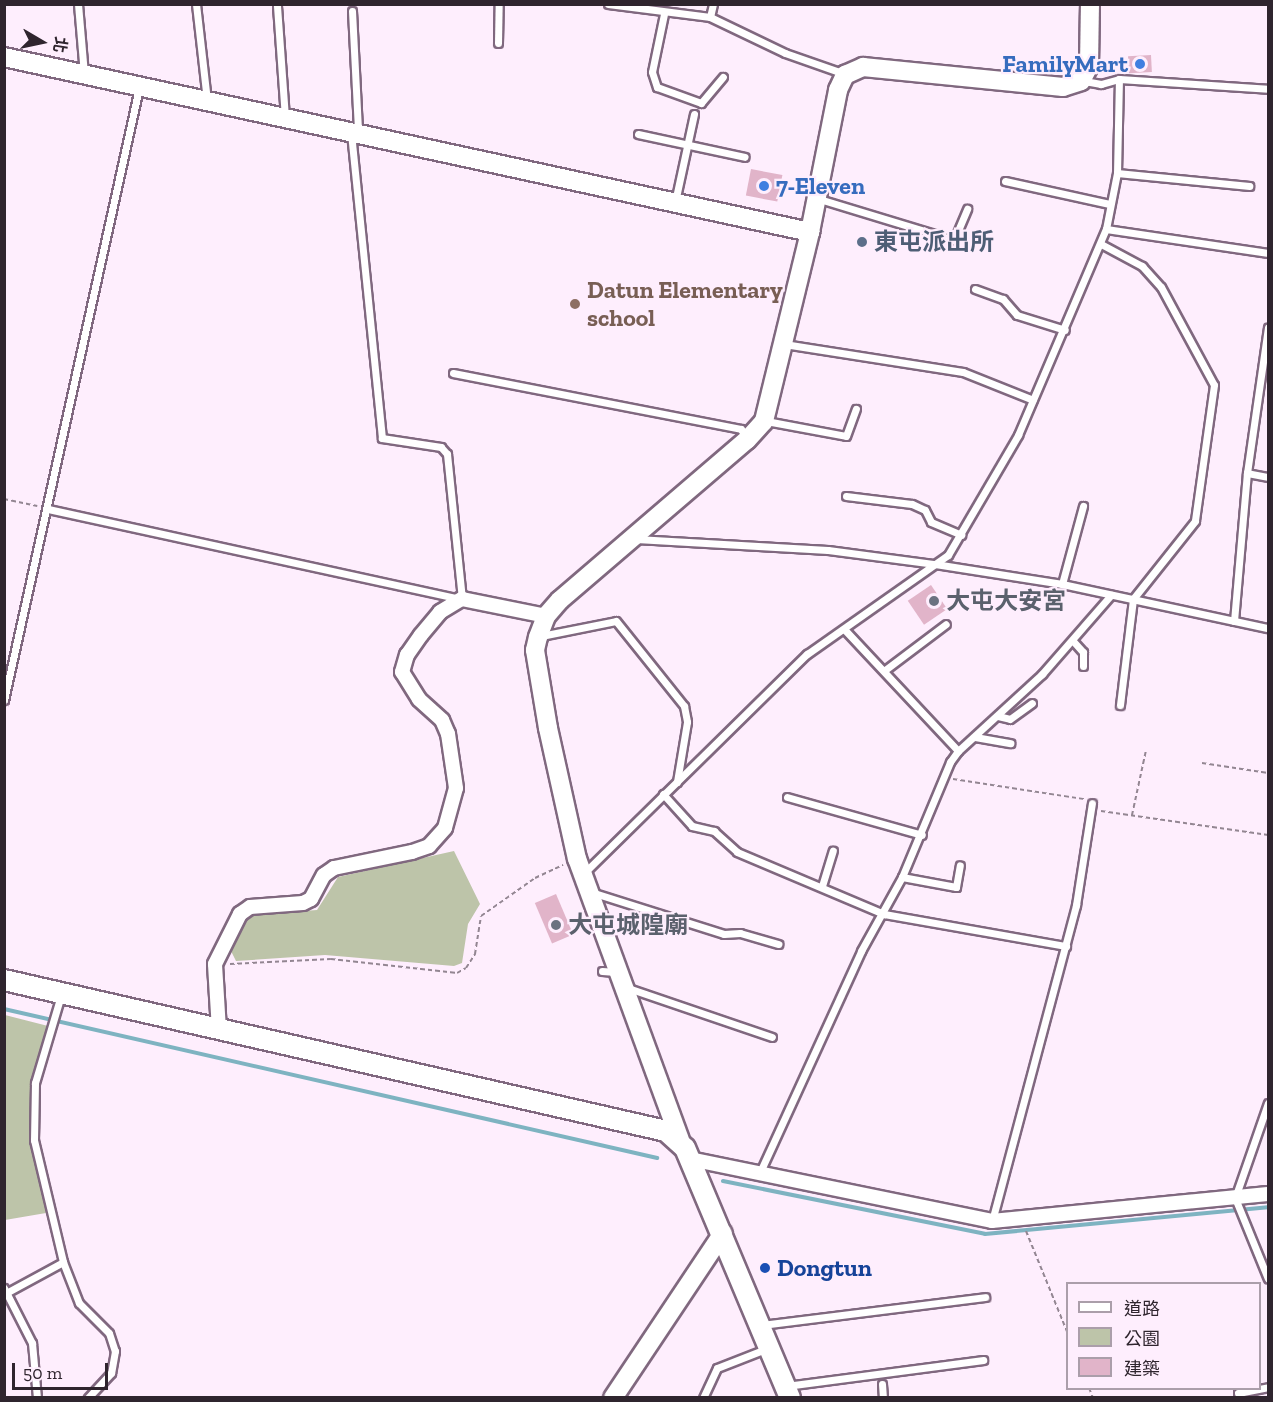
<!DOCTYPE html>
<meta charset="utf-8">
<style>
body{margin:0}
#map{position:relative;width:1273px;height:1402px;overflow:hidden;background:#feeefd;font-family:"Zilla Slab","Noto Sans TC",serif}
div>[style]{position:absolute}
[style*='--x']{left:calc(var(--x)*1px);top:calc(var(--y)*1px);width:calc(var(--w)*1px);rotate:calc(var(--a)*1deg)}
.green>*{inset:0;background:#bdc4a9}
.stream>*{height:4px;margin:-2px;padding:0 2px;transform-origin:2px;border-radius:2px;background:#7eb3c1}
.building>*{inset:0;background:#e1b4c9;transform-origin:0 0}
.path>*{height:2px;margin-top:-1px;transform-origin:0;background:repeating-linear-gradient(90deg,#938692 0 4.5px,transparent 0 7.5px)}
.roads{filter:drop-shadow(2px 0 #80687f) drop-shadow(-2px 0 #80687f) drop-shadow(0 2px #80687f) drop-shadow(0 -2px #80687f)}
.service>*{height:7px;margin:-3.5px;padding:0 3.5px;transform-origin:3.5px;border-radius:3.5px;background:#fff}
.minor>*{height:14px;margin:-7px;padding:0 7px;transform-origin:7px;border-radius:7px;background:#fff}
.tertiary>*{height:18px;margin:-9px;padding:0 9px;transform-origin:9px;border-radius:9px;background:#fff}
.secondary>*{height:20px;margin:-10px;padding:0 10px;transform-origin:10px;border-radius:10px;background:#fff}
.dots>*{width:16px;height:16px;translate:-50% -50%;box-sizing:border-box;border:3px solid #feeefd;border-radius:50%}
span{translate:-50% -50%;white-space:nowrap;text-align:center;line-height:1.15;-webkit-text-stroke:4.5px #feeefd;paint-order:stroke}
.shop-label{font-size:24px;color:#366cbe;font-weight:700}
.right{translate:-100% -50%;text-align:right}
.left{translate:0 -50%;text-align:left}
.service-label{font-size:24px;color:#4e5e75;font-weight:700}
.education-label{font-size:24px;color:#785e54;font-weight:700}
.worship-label{font-size:24px;color:#5b616d;font-weight:700}
.transit-label{font-size:24px;color:#164399;font-weight:700}
.frame{position:absolute;inset:0;border:6px solid #2f252e;pointer-events:none}
.legend{position:absolute;left:1066px;top:1282px;width:195px;height:108px;box-sizing:border-box;background:#feeefd;border:2px solid #ab9eaa;margin:0;padding:8px 10px;list-style:none;font-size:18px;color:#2f252e}
.legend li{display:flex;align-items:center;gap:12px;height:30px}
.legend b{width:30px;border:2px solid #ab9eaa}
.north{position:absolute;left:12px;top:12px;width:60px;height:60px;-webkit-text-stroke:4px #feeefd;paint-order:stroke;rotate:99deg;font-size:16px;font-weight:700;line-height:24px;text-align:center;color:#2f252e}
.north::after{content:'';display:block;margin:auto;width:21px;height:27px;background:#2f252e;clip-path:polygon(50% 0,100% 100%,50% 72%,0 100%)}
.scale{position:absolute;left:12px;top:1363px;width:96px;height:27px;box-sizing:border-box;border:3px solid #2f252e;border-top:0;padding-left:8px;font-size:18px;line-height:21px;white-space:nowrap;color:#2f252e;-webkit-text-stroke:4px #feeefd;paint-order:stroke}
</style>
<div id="map">
<div class="green">
<i style="clip-path:polygon(454px 851px,480px 904px,468px 924px,462px 963px,454px 966px,325px 955px,236px 961px,231px 951px,250px 915px,317px 910px,338px 877px)"></i>
<i style="clip-path:polygon(5px 1015px,48px 1026px,32px 1086px,34px 1152px,46px 1213px,5px 1220px)"></i>
</div>
<div class="stream">
<i style="--x:4;--y:1009;--w:670;--a:12.85"></i>
<i style="--x:723;--y:1181;--w:267;--a:11.4"></i>
<i style="--x:985;--y:1234;--w:284;--a:-5.4"></i>
</div>
<div class="building">
<i style="left:1151px;top:55px;width:17px;height:23px;rotate:87deg"></i>
<i style="left:751px;top:169px;width:32px;height:27px;rotate:11deg"></i>
<i style="left:931px;top:585px;width:29px;height:28px;rotate:56deg"></i>
<i style="left:556px;top:894px;width:44px;height:23px;rotate:67deg"></i>
</div>
<div class="path">
<i style="--x:4;--y:499;--w:34;--a:12"></i>
<i style="--x:1202;--y:763;--w:67;--a:8.6"></i>
<i style="--x:953;--y:779;--w:133;--a:8.7"></i>
<i style="--x:1101;--y:811;--w:169;--a:8.2"></i>
<i style="--x:1132;--y:815;--w:66;--a:-77.8"></i>
<i style="--x:230;--y:964;--w:101;--a:-2.8"></i>
<i style="--x:331;--y:959;--w:127;--a:6.3"></i>
<i style="--x:457;--y:973;--w:10;--a:-29"></i>
<i style="--x:466;--y:968;--w:17;--a:-57"></i>
<i style="--x:475;--y:954;--w:38;--a:-81"></i>
<i style="--x:481;--y:916;--w:66;--a:-35.1"></i>
<i style="--x:535;--y:878;--w:31;--a:-25"></i>
<i style="--x:1026;--y:1231;--w:111;--a:67.8"></i>
<i style="--x:1089;--y:1388;--w:11;--a:68"></i>
</div>
<div class="roads">
<div class="service">
<i style="--x:78;--y:4;--w:70;--a:85.1"></i>
<i style="--x:196;--y:4;--w:97;--a:83.5"></i>
<i style="--x:608;--y:4;--w:103;--a:7.3"></i>
<i style="--x:713;--y:4;--w:13;--a:103"></i>
<i style="--x:710;--y:17;--w:83;--a:25.6"></i>
<i style="--x:785;--y:53;--w:64;--a:19.3"></i>
<i style="--x:277;--y:6;--w:111;--a:85.9"></i>
<i style="--x:352;--y:11;--w:120;--a:87.1"></i>
<i style="--x:664;--y:14;--w:59;--a:101.7"></i>
<i style="--x:652;--y:72;--w:16;--a:72"></i>
<i style="--x:657;--y:87;--w:47;--a:20"></i>
<i style="--x:701;--y:103;--w:34;--a:-50"></i>
<i style="--x:498;--y:43;--w:39;--a:-89"></i>
<i style="--x:1119;--y:79;--w:149;--a:3.8"></i>
<i style="--x:638;--y:134;--w:109;--a:12.1"></i>
<i style="--x:1117;--y:173;--w:133;--a:5.6"></i>
<i style="--x:1005;--y:181;--w:107;--a:12.4"></i>
<i style="--x:816;--y:198;--w:144;--a:16.9"></i>
<i style="--x:954;--y:240;--w:34;--a:-67"></i>
<i style="--x:675;--y:202;--w:90;--a:-77.8"></i>
<i style="--x:1106;--y:229;--w:164;--a:8.4"></i>
<i style="--x:1101;--y:244;--w:47;--a:28.2"></i>
<i style="--x:1142;--y:266;--w:28;--a:48"></i>
<i style="--x:1161;--y:287;--w:111;--a:61.6"></i>
<i style="--x:1214;--y:385;--w:137;--a:98"></i>
<i style="--x:1195;--y:521;--w:100;--a:128.5"></i>
<i style="--x:1133;--y:599;--w:107;--a:97"></i>
<i style="--x:975;--y:289;--w:30;--a:20"></i>
<i style="--x:1003;--y:299;--w:21;--a:49"></i>
<i style="--x:1017;--y:315;--w:50;--a:17.4"></i>
<i style="--x:784;--y:344;--w:181;--a:8.9"></i>
<i style="--x:963;--y:372;--w:75;--a:21.8"></i>
<i style="--x:453;--y:373;--w:293;--a:11"></i>
<i style="--x:741;--y:429;--w:10;--a:61"></i>
<i style="--x:766;--y:421;--w:81;--a:10.6"></i>
<i style="--x:846;--y:436;--w:29;--a:-70"></i>
<i style="--x:1247;--y:473;--w:21;--a:11"></i>
<i style="--x:846;--y:496;--w:66;--a:6.9"></i>
<i style="--x:912;--y:504;--w:14;--a:25"></i>
<i style="--x:925;--y:510;--w:13;--a:63"></i>
<i style="--x:931;--y:522;--w:33;--a:23"></i>
<i style="--x:48;--y:509;--w:424;--a:12.3"></i>
<i style="--x:462;--y:599;--w:146;--a:-95.9"></i>
<i style="--x:447;--y:454;--w:9;--a:-131"></i>
<i style="--x:441;--y:447;--w:60;--a:-171.3"></i>
<i style="--x:382;--y:438;--w:307;--a:-95.8"></i>
<i style="--x:636;--y:539;--w:192;--a:3.3"></i>
<i style="--x:828;--y:550;--w:108;--a:7.5"></i>
<i style="--x:935;--y:564;--w:129;--a:8.9"></i>
<i style="--x:1062;--y:584;--w:211;--a:12.1"></i>
<i style="--x:1062;--y:584;--w:81;--a:-74.9"></i>
<i style="--x:1234;--y:621;--w:149;--a:-85"></i>
<i style="--x:1247;--y:473;--w:147;--a:-81.8"></i>
<i style="--x:844;--y:629;--w:167;--a:46.9"></i>
<i style="--x:541;--y:636;--w:76;--a:-11.3"></i>
<i style="--x:616;--y:621;--w:109;--a:51.3"></i>
<i style="--x:684;--y:706;--w:16;--a:79"></i>
<i style="--x:687;--y:722;--w:61;--a:99.5"></i>
<i style="--x:1073;--y:641;--w:15;--a:48"></i>
<i style="--x:1083;--y:652;--w:14;--a:90"></i>
<i style="--x:885;--y:670;--w:76;--a:-37"></i>
<i style="--x:4;--y:700;--w:627;--a:-77.56"></i>
<i style="--x:998;--y:716;--w:12;--a:14"></i>
<i style="--x:1010;--y:719;--w:27;--a:-36"></i>
<i style="--x:975;--y:737;--w:36;--a:10"></i>
<i style="--x:663;--y:794;--w:43;--a:47.8"></i>
<i style="--x:692;--y:826;--w:23;--a:13"></i>
<i style="--x:714;--y:831;--w:31;--a:42"></i>
<i style="--x:737;--y:852;--w:160;--a:22.9"></i>
<i style="--x:884;--y:914;--w:185;--a:10"></i>
<i style="--x:787;--y:797;--w:140;--a:15.7"></i>
<i style="--x:584;--y:873;--w:313;--a:-44.5"></i>
<i style="--x:807;--y:654;--w:172;--a:-35.1"></i>
<i style="--x:948;--y:555;--w:139;--a:-59.7"></i>
<i style="--x:1018;--y:435;--w:224;--a:-66.9"></i>
<i style="--x:1106;--y:229;--w:57;--a:-78.9"></i>
<i style="--x:1117;--y:173;--w:94;--a:-88.8"></i>
<i style="--x:1119;--y:79;--w:19;--a:164"></i>
<i style="--x:1101;--y:84;--w:17;--a:-170"></i>
<i style="--x:902;--y:877;--w:55;--a:10.5"></i>
<i style="--x:956;--y:887;--w:22;--a:-80"></i>
<i style="--x:822;--y:886;--w:37;--a:-73"></i>
<i style="--x:591;--y:892;--w:139;--a:17.5"></i>
<i style="--x:724;--y:934;--w:16;--a:-4"></i>
<i style="--x:740;--y:933;--w:40;--a:16"></i>
<i style="--x:602;--y:971;--w:14;--a:4"></i>
<i style="--x:628;--y:988;--w:152;--a:18.8"></i>
<i style="--x:61;--y:995;--w:92;--a:106.5"></i>
<i style="--x:35;--y:1083;--w:57;--a:91"></i>
<i style="--x:34;--y:1140;--w:125;--a:76.6"></i>
<i style="--x:63;--y:1262;--w:44;--a:68.7"></i>
<i style="--x:79;--y:1303;--w:42;--a:45"></i>
<i style="--x:109;--y:1333;--w:19;--a:72"></i>
<i style="--x:115;--y:1351;--w:22;--a:100"></i>
<i style="--x:111;--y:1373;--w:34;--a:133"></i>
<i style="--x:1268;--y:1103;--w:101;--a:109.2"></i>
<i style="--x:1235;--y:1198;--w:87;--a:67.8"></i>
<i style="--x:760;--y:1172;--w:243;--a:-65.4"></i>
<i style="--x:861;--y:951;--w:85;--a:-61"></i>
<i style="--x:902;--y:877;--w:125;--a:-67.3"></i>
<i style="--x:950;--y:762;--w:14;--a:-54"></i>
<i style="--x:958;--y:751;--w:114;--a:-42.5"></i>
<i style="--x:1042;--y:674;--w:105;--a:-48.9"></i>
<i style="--x:992;--y:1221;--w:327;--a:-75.1"></i>
<i style="--x:1076;--y:905;--w:103;--a:-81.1"></i>
<i style="--x:4;--y:1288;--w:62;--a:63"></i>
<i style="--x:32;--y:1343;--w:55;--a:84.8"></i>
<i style="--x:6;--y:1293;--w:65;--a:-28.5"></i>
<i style="--x:761;--y:1325;--w:226;--a:-7.1"></i>
<i style="--x:882;--y:1384;--w:14;--a:86"></i>
<i style="--x:786;--y:1386;--w:199;--a:-7.5"></i>
<i style="--x:1238;--y:1393;--w:31;--a:-11"></i>
<i style="--x:703;--y:1398;--w:33;--a:-65"></i>
<i style="--x:717;--y:1368;--w:55;--a:-21.4"></i>
</div>
<div class="minor">
<i style="--x:219;--y:1030;--w:66;--a:-93.5"></i>
<i style="--x:215;--y:964;--w:56;--a:-63.4"></i>
<i style="--x:240;--y:914;--w:12;--a:-35"></i>
<i style="--x:250;--y:907;--w:53;--a:-4.3"></i>
<i style="--x:303;--y:903;--w:9;--a:-27"></i>
<i style="--x:311;--y:899;--w:27;--a:-62"></i>
<i style="--x:324;--y:875;--w:12;--a:-35"></i>
<i style="--x:334;--y:868;--w:80;--a:-11.6"></i>
<i style="--x:412;--y:852;--w:18;--a:-19"></i>
<i style="--x:429;--y:846;--w:24;--a:-48"></i>
<i style="--x:445;--y:828;--w:41;--a:-74.6"></i>
<i style="--x:456;--y:788;--w:55;--a:-98.4"></i>
<i style="--x:448;--y:734;--w:15;--a:-113"></i>
<i style="--x:442;--y:720;--w:31;--a:-138"></i>
<i style="--x:419;--y:699;--w:32;--a:-122"></i>
<i style="--x:402;--y:672;--w:18;--a:-74"></i>
<i style="--x:407;--y:655;--w:24;--a:-55"></i>
<i style="--x:421;--y:635;--w:30;--a:-50"></i>
<i style="--x:440;--y:612;--w:26;--a:-31"></i>
<i style="--x:462;--y:599;--w:86;--a:11.4"></i>
<i style="--x:690;--y:1159;--w:308;--a:11.6"></i>
<i style="--x:992;--y:1221;--w:277;--a:-5.6"></i>
</div>
<div class="tertiary">
<i style="--x:4;--y:57;--w:825;--a:12.25"></i>
<i style="--x:680;--y:1140;--w:299;--a:-110.1"></i>
<i style="--x:577;--y:859;--w:134;--a:-102.5"></i>
<i style="--x:548;--y:728;--w:79;--a:-99.5"></i>
<i style="--x:535;--y:650;--w:13;--a:-77"></i>
<i style="--x:538;--y:637;--w:22;--a:-69"></i>
<i style="--x:546;--y:616;--w:21;--a:-49"></i>
<i style="--x:560;--y:600;--w:246;--a:-40.6"></i>
<i style="--x:747;--y:440;--w:25;--a:-48"></i>
<i style="--x:764;--y:421;--w:195;--a:-76.3"></i>
<i style="--x:810;--y:232;--w:145;--a:-78.8"></i>
<i style="--x:838;--y:90;--w:17;--a:-65"></i>
<i style="--x:845;--y:75;--w:20;--a:-24"></i>
<i style="--x:863;--y:67;--w:201;--a:5.7"></i>
<i style="--x:1063;--y:87;--w:19;--a:-18"></i>
<i style="--x:1081;--y:81;--w:17;--a:-62"></i>
<i style="--x:1089;--y:66;--w:62;--a:-89.1"></i>
<i style="--x:613;--y:1398;--w:198;--a:-56.3"></i>
</div>
<div class="secondary">
<i style="--x:4;--y:980;--w:679;--a:12.85"></i>
<i style="--x:666;--y:1131;--w:25;--a:42"></i>
<i style="--x:685;--y:1148;--w:271;--a:67.2"></i>
</div>
</div>
<div class="dots">
<i style="left:1140px;top:64px;background:#3f7fe0"></i>
<i style="left:764px;top:186px;background:#3f7fe0"></i>
<i style="left:862px;top:242px;background:#5c6f8a"></i>
<i style="left:575px;top:304px;background:#8d6e63"></i>
<i style="left:934px;top:601px;background:#6b7280"></i>
<i style="left:556px;top:925px;background:#6b7280"></i>
<i style="left:765px;top:1268px;background:#1a4fb4"></i>
</div>
<div class="shop-label">
<span class="right" style="left:1128px;top:64px">FamilyMart</span>
<span class="left" style="left:776px;top:186px">7-Eleven</span>
</div>
<div class="service-label">
<span class="left" style="left:874px;top:242px">東屯派出所</span>
</div>
<div class="education-label">
<span class="left" style="left:587px;top:304px">Datun Elementary<br>school</span>
</div>
<div class="worship-label">
<span class="left" style="left:946px;top:601px">大屯大安宮</span>
<span class="left" style="left:568px;top:925px">大屯城隍廟</span>
</div>
<div class="transit-label">
<span class="left" style="left:777px;top:1268px">Dongtun</span>
</div>
<div class="frame"></div>
<ul class="legend">
<li><b style="height:8px;background:#fff"></b>道路</li>
<li><b style="height:16px;background:#bdc4a9"></b>公園</li>
<li><b style="height:16px;background:#e1b4c9"></b>建築</li>
</ul>
<div class="north">北</div>
<div class="scale">50 m</div>
</div>
